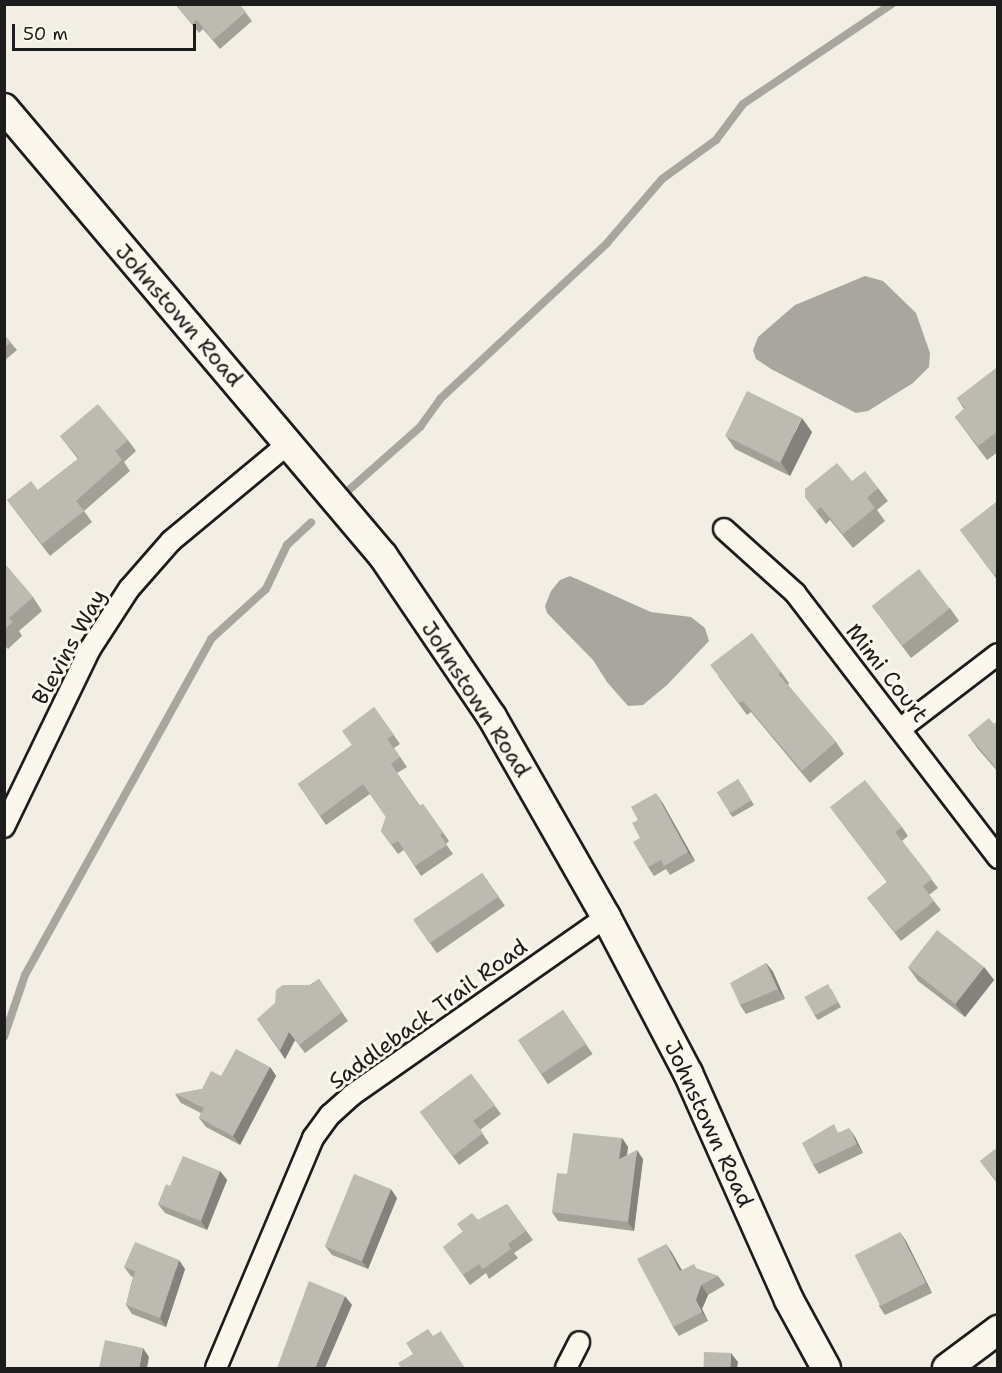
<!DOCTYPE html>
<style>
body{margin:0}
#map{position:relative;width:1002px;height:1373px;overflow:hidden;background:#f2eee4;font-family:"Shantell Sans",sans-serif}
div>[style]{position:absolute}
[style*='--x']{left:calc(var(--x)*1px);top:calc(var(--y)*1px);width:calc(var(--w)*1px);rotate:calc(var(--a)*1deg)}
.water>*{inset:0;background:#a9a6a0}
.stream>*{height:8px;margin:-4px;padding:0 4px;transform-origin:4px;border-radius:4px;background:#a9a6a0}
.roads{filter:drop-shadow(2px 0 #1c1c1c) drop-shadow(-2px 0 #1c1c1c) drop-shadow(0 2px #1c1c1c) drop-shadow(0 -2px #1c1c1c)}
.street>*{height:20px;margin:-10px;padding:0 10px;transform-origin:10px;border-radius:10px;background:#fbf7ec}
.secondary>*{height:28px;margin:-14px;padding:0 14px;transform-origin:14px;border-radius:14px;background:#fbf7ec}
.wall>*{inset:0;background:#a3a098;transform-origin:0 0}
.shaded-wall>*{inset:0;background:#84827c}
.building>*{inset:0;background:#bdbab1;transform-origin:0 0}
span{translate:-50% -50%;white-space:nowrap;text-align:center;line-height:1.15;-webkit-text-stroke:6px #fbf7ec;paint-order:stroke}
.street-label{font-size:22px;color:#1c1c1c}
.frame{position:absolute;inset:0;border:6px solid #1c1c1c;pointer-events:none}
.scale{position:absolute;left:12px;top:24px;width:184px;height:27px;box-sizing:border-box;border:3px solid #1c1c1c;border-top:0;padding-left:8px;font-size:18px;line-height:21px;white-space:nowrap;color:#1c1c1c;-webkit-text-stroke:4px #fbf7ec;paint-order:stroke}
</style>
<div id="map">
<div class="water">
<i style="clip-path:polygon(865px 276px,883px 281px,916px 313px,930px 353px,929px 367px,913px 383px,868px 411px,856px 413px,771px 369px,756px 359px,753px 350px,758px 337px,795px 305px)"></i>
<i style="clip-path:polygon(570px 576px,651px 612px,691px 617px,705px 628px,709px 641px,667px 685px,643px 705px,628px 706px,607px 682px,593px 660px,547px 613px,545px 606px,551px 591px,560px 580px)"></i>
</div>
<div class="stream">
<i style="--x:350;--y:489;--w:94;--a:-41.5"></i>
<i style="--x:420;--y:427;--w:34;--a:-54"></i>
<i style="--x:440;--y:399;--w:229;--a:-43"></i>
<i style="--x:607;--y:243;--w:84;--a:-49.3"></i>
<i style="--x:662;--y:179;--w:67;--a:-35.8"></i>
<i style="--x:716;--y:140;--w:45;--a:-53.1"></i>
<i style="--x:743;--y:104;--w:179;--a:-33.9"></i>
<i style="--x:4;--y:1037;--w:65;--a:-71.3"></i>
<i style="--x:25;--y:975;--w:384;--a:-61"></i>
<i style="--x:211;--y:639;--w:74;--a:-42.3"></i>
<i style="--x:266;--y:589;--w:49;--a:-64.5"></i>
<i style="--x:287;--y:545;--w:33;--a:-43"></i>
</div>
<div class="roads">
<div class="street">
<i style="--x:724;--y:529;--w:96;--a:42"></i>
<i style="--x:795;--y:593;--w:334;--a:52.5"></i>
<i style="--x:900;--y:729;--w:123;--a:-37.4"></i>
<i style="--x:4;--y:827;--w:198;--a:-64.2"></i>
<i style="--x:90;--y:649;--w:72;--a:-57"></i>
<i style="--x:129;--y:589;--w:64;--a:-48.8"></i>
<i style="--x:171;--y:541;--w:153;--a:-39.7"></i>
<i style="--x:216;--y:1368;--w:250;--a:-67.1"></i>
<i style="--x:313;--y:1138;--w:29;--a:-54"></i>
<i style="--x:330;--y:1115;--w:30;--a:-42"></i>
<i style="--x:352;--y:1095;--w:310;--a:-35"></i>
<i style="--x:566;--y:1368;--w:29;--a:-63"></i>
</div>
<div class="secondary">
<i style="--x:4;--y:108;--w:587;--a:49.77"></i>
<i style="--x:383;--y:556;--w:194;--a:55.9"></i>
<i style="--x:492;--y:717;--w:230;--a:60.3"></i>
<i style="--x:606;--y:917;--w:176;--a:62.3"></i>
<i style="--x:688;--y:1073;--w:248;--a:66"></i>
<i style="--x:789;--y:1300;--w:77;--a:61.4"></i>
<i style="--x:947;--y:1368;--w:64;--a:-36.7"></i>
</div>
</div>
<div class="wall">
<i style="clip-path:polygon(175px 4px,239px 4px,252px 21px,220px 49px,203px 29px,199px 33px)"></i>
<i style="clip-path:polygon(4px 335px,17px 350px,4px 361px)"></i>
<i style="clip-path:polygon(998px 371px,998px 452px,987px 460px,955px 417px,964px 409px,957px 398px)"></i>
<i style="clip-path:polygon(812px 432px,790px 476px,735px 449px,726px 436px)"></i>
<i style="clip-path:polygon(60px 436px,128px 440px,136px 451px,124px 462px,130px 471px,84px 511px,92px 522px,50px 556px,7px 500px,38px 490px,78px 459px)"></i>
<i style="clip-path:polygon(852px 481px,878px 488px,888px 501px,877px 510px,885px 521px,853px 548px,830px 520px,826px 524px,805px 497px)"></i>
<i style="clip-path:polygon(998px 504px,998px 581px,960px 530px)"></i>
<i style="clip-path:polygon(4px 563px,33px 597px,42px 611px,19px 631px,22px 636px,8px 649px,4px 645px)"></i>
<i style="clip-path:polygon(872px 606px,950px 608px,959px 621px,911px 658px)"></i>
<i style="clip-path:polygon(781px 672px,789px 683px,788px 685px,836px 742px,844px 754px,810px 783px,751px 712px,747px 715px,718px 676px)"></i>
<i style="clip-path:polygon(374px 707px,400px 744px,394px 748px,407px 767px,397px 773px,420px 806px,423px 804px,449px 841px,446px 844px,453px 854px,421px 876px,404px 850px,398px 854px,381px 831px,386px 817px,370px 794px,326px 825px,298px 784px,352px 745px)"></i>
<i style="clip-path:polygon(998px 721px,998px 772px,978px 749px,968px 735px,994px 724px)"></i>
<i style="clip-path:polygon(738px 779px,754px 805px,733px 817px,729px 813px)"></i>
<i style="clip-path:polygon(662px 802px,695px 861px,670px 875px,666px 869px,654px 876px,648px 867px,640px 838px)"></i>
<i style="clip-path:polygon(830px 807px,902px 827px,908px 836px,902px 841px,938px 888px,929px 895px,941px 910px,901px 941px,867px 898px,887px 882px)"></i>
<i style="left:482px;top:873px;width:40px;height:83px;rotate:55deg"></i>
<i style="clip-path:polygon(766px 963px,773px 972px,785px 999px,746px 1014px,740px 1005px)"></i>
<i style="clip-path:polygon(908px 967px,984px 967px,994px 980px,965px 1017px,918px 981px)"></i>
<i style="clip-path:polygon(319px 979px,348px 1021px,305px 1053px,295px 1040px,285px 1059px,257px 1019px)"></i>
<i style="clip-path:polygon(831px 989px,841px 1007px,818px 1020px,814px 1015px)"></i>
<i style="left:563px;top:1010px;width:53px;height:54px;rotate:56deg"></i>
<i style="clip-path:polygon(270px 1067px,276px 1076px,240px 1145px,206px 1127px,199px 1118px,201px 1113px,181px 1103px,175px 1094px,202px 1089px,221px 1076px)"></i>
<i style="clip-path:polygon(471px 1074px,501px 1114px,480px 1130px,489px 1143px,459px 1165px,420px 1112px)"></i>
<i style="clip-path:polygon(839px 1132px,855px 1137px,863px 1153px,819px 1174px,813px 1165px)"></i>
<i style="clip-path:polygon(622px 1138px,628px 1147px,627px 1155px,643px 1159px,634px 1231px,558px 1221px,552px 1212px,567px 1174px)"></i>
<i style="clip-path:polygon(998px 1152px,998px 1184px,980px 1161px)"></i>
<i style="clip-path:polygon(220px 1171px,227px 1180px,207px 1230px,165px 1213px,158px 1204px)"></i>
<i style="clip-path:polygon(397px 1198px,368px 1269px,332px 1255px,325px 1246px)"></i>
<i style="clip-path:polygon(507px 1204px,533px 1240px,514px 1253px,518px 1258px,489px 1279px,486px 1273px,470px 1285px,443px 1247px,478px 1220px)"></i>
<i style="clip-path:polygon(906px 1241px,932px 1293px,885px 1315px,879px 1306px)"></i>
<i style="clip-path:polygon(666px 1244px,672px 1253px,682px 1270px,698px 1269px,718px 1276px,725px 1285px,708px 1295px,702px 1309px,708px 1321px,679px 1336px,673px 1327px)"></i>
<i style="clip-path:polygon(124px 1267px,185px 1269px,166px 1327px,132px 1314px,126px 1305px,133px 1277px,131px 1276px)"></i>
</div>
<div class="shaded-wall">
<i style="clip-path:polygon(802px 418px,812px 432px,790px 476px,781px 462px)"></i>
<i style="clip-path:polygon(656px 793px,662px 802px,695px 861px,688px 852px)"></i>
<i style="clip-path:polygon(766px 963px,773px 972px,785px 999px,778px 989px)"></i>
<i style="clip-path:polygon(984px 967px,994px 980px,965px 1017px,955px 1004px)"></i>
<i style="clip-path:polygon(289px 1032px,295px 1040px,285px 1059px,280px 1050px)"></i>
<i style="clip-path:polygon(270px 1067px,276px 1076px,240px 1145px,233px 1136px)"></i>
<i style="clip-path:polygon(849px 1128px,855px 1137px,863px 1153px,857px 1144px)"></i>
<i style="clip-path:polygon(622px 1138px,628px 1147px,625px 1168px,619px 1159px)"></i>
<i style="clip-path:polygon(637px 1150px,643px 1159px,634px 1231px,628px 1222px)"></i>
<i style="clip-path:polygon(220px 1171px,227px 1180px,207px 1230px,201px 1221px)"></i>
<i style="clip-path:polygon(391px 1189px,397px 1198px,368px 1269px,361px 1260px)"></i>
<i style="clip-path:polygon(900px 1232px,906px 1241px,932px 1293px,926px 1283px)"></i>
<i style="clip-path:polygon(666px 1244px,672px 1253px,687px 1280px,680px 1271px)"></i>
<i style="clip-path:polygon(179px 1260px,185px 1269px,166px 1327px,160px 1318px)"></i>
<i style="clip-path:polygon(701px 1285px,708px 1295px,702px 1309px,708px 1321px,702px 1312px,696px 1300px)"></i>
<i style="clip-path:polygon(345px 1296px,352px 1305px,325px 1368px,315px 1368px)"></i>
<i style="clip-path:polygon(143px 1348px,149px 1357px,147px 1368px,139px 1368px)"></i>
<i style="clip-path:polygon(731px 1353px,738px 1362px,737px 1368px,730px 1368px)"></i>
</div>
<div class="building">
<i style="clip-path:polygon(176px 4px,239px 4px,246px 12px,213px 40px,197px 20px,192px 24px)"></i>
<i style="clip-path:polygon(4px 335px,11px 342px,4px 348px)"></i>
<i style="clip-path:polygon(996px 368px,998px 371px,998px 431px,978px 446px,955px 417px,965px 408px,957px 398px)"></i>
<i style="left:747px;top:391px;width:61px;height:50px;rotate:26deg"></i>
<i style="clip-path:polygon(98px 404px,128px 440px,115px 451px,122px 460px,76px 501px,84px 511px,42px 544px,7px 500px,31px 481px,38px 490px,79px 458px,60px 436px)"></i>
<i style="clip-path:polygon(837px 463px,852px 481px,865px 471px,878px 488px,867px 498px,875px 508px,843px 534px,821px 507px,816px 511px,805px 497px,805px 489px)"></i>
<i style="clip-path:polygon(996px 502px,998px 504px,998px 573px,994px 575px,960px 530px)"></i>
<i style="clip-path:polygon(4px 563px,33px 597px,9px 618px,13px 622px,4px 630px)"></i>
<i style="left:919px;top:569px;width:50px;height:60px;rotate:52deg"></i>
<i style="clip-path:polygon(752px 633px,781px 672px,778px 674px,836px 742px,802px 771px,743px 701px,739px 703px,710px 665px)"></i>
<i style="clip-path:polygon(374px 707px,394px 735px,387px 739px,400px 757px,391px 764px,419px 806px,423px 804px,443px 832px,440px 835px,447px 845px,415px 866px,398px 841px,391px 845px,381px 831px,386px 817px,363px 784px,320px 816px,298px 784px,352px 745px,342px 731px)"></i>
<i style="clip-path:polygon(989px 718px,994px 724px,998px 721px,998px 770px,968px 735px)"></i>
<i style="left:738px;top:779px;width:25px;height:25px;rotate:58deg"></i>
<i style="clip-path:polygon(865px 780px,902px 827px,895px 832px,932px 879px,923px 886px,934px 901px,895px 932px,867px 898px,887px 882px,830px 807px)"></i>
<i style="clip-path:polygon(656px 793px,688px 852px,664px 866px,661px 860px,648px 867px,633px 842px,640px 838px,632px 823px,638px 820px,631px 807px)"></i>
<i style="left:482px;top:873px;width:29px;height:83px;rotate:56deg"></i>
<i style="left:937px;top:930px;width:60px;height:47px;rotate:38deg"></i>
<i style="clip-path:polygon(766px 963px,778px 989px,740px 1005px,730px 983px)"></i>
<i style="clip-path:polygon(319px 979px,342px 1012px,299px 1045px,289px 1032px,280px 1050px,257px 1019px,275px 1003px,276px 990px,283px 985px,311px 985px)"></i>
<i style="left:828px;top:984px;width:21px;height:27px;rotate:61deg"></i>
<i style="left:563px;top:1010px;width:41px;height:54px;rotate:56deg"></i>
<i style="clip-path:polygon(236px 1049px,270px 1067px,233px 1136px,199px 1118px,204px 1108px,175px 1094px,202px 1089px,211px 1071px,221px 1076px)"></i>
<i style="clip-path:polygon(471px 1074px,495px 1105px,473px 1121px,483px 1133px,453px 1156px,420px 1112px)"></i>
<i style="clip-path:polygon(834px 1124px,838px 1133px,849px 1128px,857px 1144px,813px 1165px,802px 1143px)"></i>
<i style="clip-path:polygon(573px 1133px,622px 1138px,619px 1159px,637px 1150px,628px 1222px,552px 1212px,557px 1173px,567px 1174px)"></i>
<i style="clip-path:polygon(995px 1149px,998px 1152px,998px 1182px,980px 1161px)"></i>
<i style="clip-path:polygon(183px 1156px,220px 1171px,201px 1221px,158px 1204px,166px 1184px,170px 1186px)"></i>
<i style="left:354px;top:1174px;width:40px;height:78px;rotate:22deg"></i>
<i style="clip-path:polygon(507px 1204px,526px 1231px,508px 1244px,511px 1249px,483px 1269px,479px 1264px,463px 1275px,443px 1247px,463px 1232px,457px 1224px,472px 1213px,478px 1220px)"></i>
<i style="left:900px;top:1232px;width:57px;height:51px;rotate:63deg"></i>
<i style="clip-path:polygon(135px 1242px,179px 1260px,160px 1318px,126px 1305px,135px 1271px,124px 1267px)"></i>
<i style="clip-path:polygon(666px 1244px,680px 1271px,694px 1264px,697px 1269px,718px 1276px,701px 1285px,696px 1300px,702px 1312px,673px 1327px,637px 1259px)"></i>
<i style="clip-path:polygon(309px 1281px,345px 1296px,315px 1368px,277px 1368px)"></i>
<i style="clip-path:polygon(428px 1329px,433px 1336px,441px 1331px,465px 1368px,401px 1368px,398px 1363px,413px 1354px,406px 1343px)"></i>
<i style="clip-path:polygon(105px 1340px,143px 1348px,139px 1368px,99px 1368px)"></i>
<i style="left:704px;top:1352px;width:27px;height:16px;rotate:2deg"></i>
</div>
<div class="street-label">
<span style="left:179px;top:315px;rotate:49deg">Johnstown Road</span>
<span style="left:69px;top:647px;rotate:-61deg">Blevins Way</span>
<span style="left:887px;top:673px;rotate:52deg">Mimi Court</span>
<span style="left:476px;top:699px;rotate:57deg">Johnstown Road</span>
<span style="left:428px;top:1014px;rotate:-36deg">Saddleback Trail Road</span>
<span style="left:709px;top:1124px;rotate:65deg">Johnstown Road</span>
</div>
<div class="frame"></div>
<div class="scale">50 m</div>
</div>
